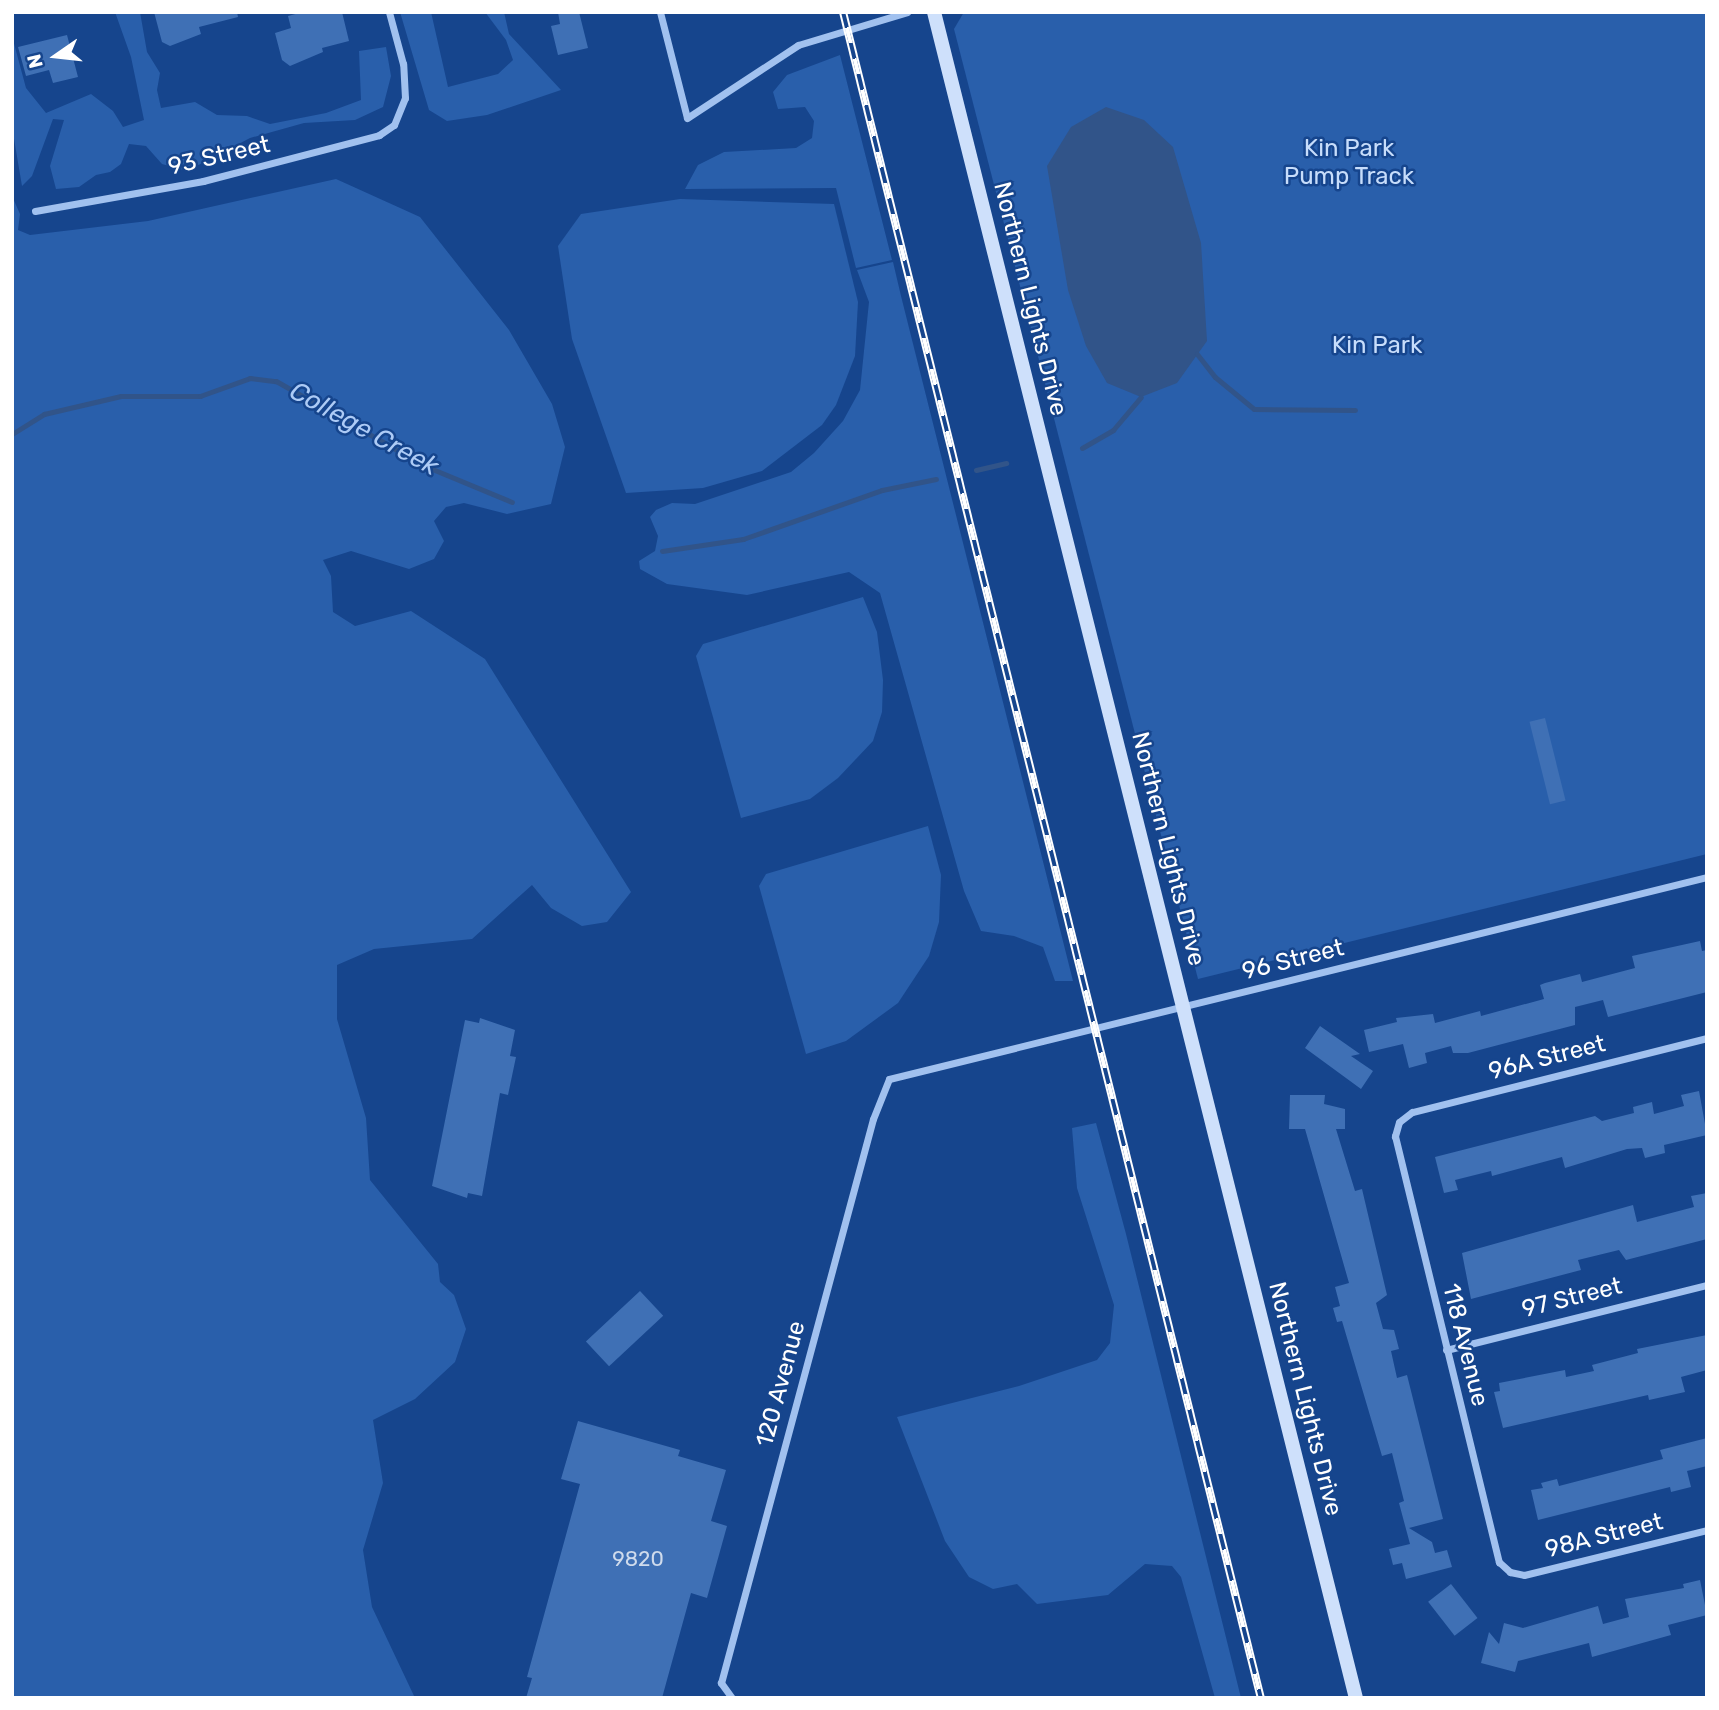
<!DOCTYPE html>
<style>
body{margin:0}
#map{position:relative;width:1719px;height:1710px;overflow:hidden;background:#16458d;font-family:Rubik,sans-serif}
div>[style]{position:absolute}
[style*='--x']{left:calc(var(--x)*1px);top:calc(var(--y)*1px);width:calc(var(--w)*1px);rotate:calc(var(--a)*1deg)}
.green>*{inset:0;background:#295fab}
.water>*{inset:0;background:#315489}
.stream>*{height:5px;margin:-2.5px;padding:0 2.5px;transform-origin:2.5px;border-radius:2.5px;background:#315489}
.building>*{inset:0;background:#3f70b5;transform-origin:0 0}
.minor>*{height:7px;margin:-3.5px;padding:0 3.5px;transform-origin:3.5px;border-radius:3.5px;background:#a1c1ef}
.secondary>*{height:14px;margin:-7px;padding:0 7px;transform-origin:7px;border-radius:7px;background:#cee0fb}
.rail>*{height:8px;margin-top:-4px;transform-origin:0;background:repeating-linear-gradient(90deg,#16458d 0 16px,#fff 0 32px);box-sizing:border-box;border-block:2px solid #fff}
span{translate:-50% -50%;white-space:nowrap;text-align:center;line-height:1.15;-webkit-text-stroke:5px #16458d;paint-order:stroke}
.number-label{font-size:21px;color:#cfdbec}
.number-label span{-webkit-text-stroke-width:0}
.park-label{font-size:24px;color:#c7ddfb}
.street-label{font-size:24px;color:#fff}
.water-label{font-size:26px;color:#adcbf6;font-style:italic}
.frame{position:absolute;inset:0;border:14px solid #fff;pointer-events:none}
.north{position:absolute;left:21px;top:21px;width:70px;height:70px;-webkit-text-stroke:5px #16458d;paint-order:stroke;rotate:256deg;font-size:19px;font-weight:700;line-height:28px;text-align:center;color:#fff}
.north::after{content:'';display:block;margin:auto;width:24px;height:32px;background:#fff;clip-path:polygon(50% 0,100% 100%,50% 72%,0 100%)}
</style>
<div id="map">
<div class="green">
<i style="clip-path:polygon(115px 12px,140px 12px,147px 52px,160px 73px,157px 90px,161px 108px,195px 102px,217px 115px,247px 116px,270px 124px,326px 113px,361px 100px,359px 51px,386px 47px,391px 76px,383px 107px,355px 120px,304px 123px,250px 138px,187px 171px,162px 164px,146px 146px,129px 144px,121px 164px,110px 172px,96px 175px,79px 187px,56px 189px,50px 166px,64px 120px,53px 119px,32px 176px,22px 186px,12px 127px,12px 36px,26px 88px,46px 113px,91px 94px,113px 111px,123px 127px,144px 120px,131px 57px)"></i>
<i style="clip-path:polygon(400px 12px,431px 12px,448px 87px,498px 74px,513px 60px,506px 40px,485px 12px,504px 12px,509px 34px,561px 90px,487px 115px,447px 121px,429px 110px)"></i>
<i style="clip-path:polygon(964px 12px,1707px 12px,1707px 854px,1198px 979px,954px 29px)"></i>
<i style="clip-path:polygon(840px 55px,892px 260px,856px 268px,836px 188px,685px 189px,698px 165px,724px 152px,796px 148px,812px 138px,814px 121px,805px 107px,778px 109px,773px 92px,787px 75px)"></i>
<i style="clip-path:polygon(336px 179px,420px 217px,509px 330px,552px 404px,565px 447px,551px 504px,507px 514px,464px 503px,446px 507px,434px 521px,444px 541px,434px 559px,409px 569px,351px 551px,323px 560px,331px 576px,333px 612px,355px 626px,411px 611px,485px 659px,631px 892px,607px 922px,582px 926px,551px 908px,532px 885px,472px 939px,374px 949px,337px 965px,337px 1019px,366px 1118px,370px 1180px,438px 1264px,440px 1282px,454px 1295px,466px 1329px,455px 1362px,415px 1399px,373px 1420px,383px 1483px,363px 1550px,372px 1607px,415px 1698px,12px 1698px,12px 196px,20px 214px,18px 230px,30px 235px,148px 221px)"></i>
<i style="clip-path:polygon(680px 199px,834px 204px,858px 302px,855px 356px,836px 405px,822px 425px,762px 471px,703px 488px,626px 493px,572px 339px,558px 246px,581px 214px)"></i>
<i style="clip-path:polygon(893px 262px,901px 296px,1073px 981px,1055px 981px,1043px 947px,1014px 936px,981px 931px,964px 891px,880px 593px,849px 572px,747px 595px,667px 584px,640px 569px,639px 561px,655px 551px,658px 536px,650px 517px,656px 510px,672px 503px,695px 504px,791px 472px,814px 453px,843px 421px,860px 390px,869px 302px,857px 270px)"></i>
<i style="clip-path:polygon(863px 597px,877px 632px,883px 680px,882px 712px,873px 741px,838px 778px,810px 799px,741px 818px,696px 656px,703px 644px)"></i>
<i style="clip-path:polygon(928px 826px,941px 875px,939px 922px,929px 956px,898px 1003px,846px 1041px,806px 1054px,759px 886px,766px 874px)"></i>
<i style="clip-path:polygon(1096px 1123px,1126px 1234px,1241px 1698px,1215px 1698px,1181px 1577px,1172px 1566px,1145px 1564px,1108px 1595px,1037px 1604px,1017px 1584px,993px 1589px,969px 1577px,945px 1541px,897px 1417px,1019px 1386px,1097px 1360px,1110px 1343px,1114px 1305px,1077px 1188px,1072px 1128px)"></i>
</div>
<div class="water">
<i style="clip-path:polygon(1106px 107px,1144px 120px,1173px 147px,1201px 243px,1207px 341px,1177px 383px,1141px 397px,1107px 383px,1086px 346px,1068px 290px,1047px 166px,1071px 127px)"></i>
</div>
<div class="stream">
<i style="--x:1197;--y:354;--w:29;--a:52"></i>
<i style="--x:1215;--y:377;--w:50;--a:39.4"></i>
<i style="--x:1254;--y:409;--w:101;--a:0.6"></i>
<i style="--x:12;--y:434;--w:38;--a:-32"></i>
<i style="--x:44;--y:414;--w:79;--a:-13.2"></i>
<i style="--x:121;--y:396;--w:79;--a:0"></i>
<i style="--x:200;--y:396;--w:53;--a:-19.8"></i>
<i style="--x:250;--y:378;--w:26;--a:7"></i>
<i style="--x:276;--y:381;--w:172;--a:29.7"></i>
<i style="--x:425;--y:466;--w:94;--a:22.5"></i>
<i style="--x:1082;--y:448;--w:36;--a:-30"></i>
<i style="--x:1113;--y:430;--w:43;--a:-49.7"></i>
<i style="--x:976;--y:470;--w:31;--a:-13"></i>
<i style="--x:662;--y:551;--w:82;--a:-8.4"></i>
<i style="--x:743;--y:539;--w:147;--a:-19.4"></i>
<i style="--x:882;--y:490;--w:55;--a:-11.5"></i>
</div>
<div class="building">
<i style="clip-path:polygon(154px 12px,237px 12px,238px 17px,199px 27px,201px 34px,170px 46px,162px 42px)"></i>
<i style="clip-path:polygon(303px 12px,342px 12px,349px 41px,322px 48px,323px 52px,290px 66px,282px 60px,275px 33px,291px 28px,288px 16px)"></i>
<i style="clip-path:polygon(558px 12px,579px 12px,588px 48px,558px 55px,551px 26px,560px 24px)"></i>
<i style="clip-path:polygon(67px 35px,78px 77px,53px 83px,49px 70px,26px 76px,18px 47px)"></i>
<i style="left:1545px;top:718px;width:85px;height:16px;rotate:76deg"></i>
<i style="clip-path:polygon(1700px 941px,1702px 951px,1707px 950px,1707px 992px,1608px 1017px,1603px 1000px,1575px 1007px,1575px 1025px,1468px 1053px,1453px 1053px,1451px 1046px,1425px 1053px,1427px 1063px,1409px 1068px,1403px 1044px,1369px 1052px,1364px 1030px,1397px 1022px,1396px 1018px,1433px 1014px,1435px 1023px,1480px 1011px,1481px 1016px,1544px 999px,1540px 985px,1545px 983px,1580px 974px,1582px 982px,1635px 968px,1632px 956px)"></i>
<i style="clip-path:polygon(480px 1018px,515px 1030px,510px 1056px,516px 1057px,508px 1095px,500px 1093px,482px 1196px,468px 1193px,467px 1198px,432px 1186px,465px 1020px,479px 1023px)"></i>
<i style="clip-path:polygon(1320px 1026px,1360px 1054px,1351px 1056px,1373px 1071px,1361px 1089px,1305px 1048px)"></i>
<i style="clip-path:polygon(1699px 1091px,1707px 1135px,1664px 1145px,1665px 1153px,1645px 1158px,1642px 1148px,1627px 1149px,1565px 1168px,1562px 1157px,1492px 1176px,1491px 1171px,1455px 1180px,1458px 1190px,1444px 1193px,1435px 1157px,1595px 1116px,1602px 1121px,1634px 1113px,1633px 1107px,1652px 1102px,1654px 1114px,1684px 1106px,1681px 1095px)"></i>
<i style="clip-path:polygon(1290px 1095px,1325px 1095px,1324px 1104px,1345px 1109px,1345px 1129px,1336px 1129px,1355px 1191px,1362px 1189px,1387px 1295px,1376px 1303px,1383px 1329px,1394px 1330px,1399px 1349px,1391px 1351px,1397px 1378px,1407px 1375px,1443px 1519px,1409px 1528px,1432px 1542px,1435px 1553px,1447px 1550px,1452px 1567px,1406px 1579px,1402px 1563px,1393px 1565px,1389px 1549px,1410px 1544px,1399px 1503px,1404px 1501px,1392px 1453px,1382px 1456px,1342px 1321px,1337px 1322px,1333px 1308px,1340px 1306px,1335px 1287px,1349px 1283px,1305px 1129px,1289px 1129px)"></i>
<i style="clip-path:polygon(1707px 1193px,1707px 1239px,1626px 1260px,1619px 1250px,1578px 1260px,1581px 1270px,1471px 1299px,1462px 1253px,1633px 1205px,1637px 1222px,1694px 1207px,1691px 1196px)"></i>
<i style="left:640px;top:1291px;width:34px;height:74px;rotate:47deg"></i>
<i style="clip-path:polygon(1707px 1335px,1707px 1370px,1681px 1377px,1685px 1392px,1649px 1400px,1648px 1395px,1503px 1428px,1494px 1392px,1500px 1391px,1499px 1383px,1565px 1370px,1566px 1377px,1594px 1371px,1592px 1365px,1638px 1353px,1637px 1349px)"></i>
<i style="clip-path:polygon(578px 1421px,680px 1450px,678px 1456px,726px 1470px,711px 1521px,727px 1526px,707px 1598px,691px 1593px,662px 1698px,526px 1698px,532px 1678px,527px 1677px,580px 1484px,561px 1479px)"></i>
<i style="clip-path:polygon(1707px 1438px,1707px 1466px,1687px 1471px,1691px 1487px,1671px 1492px,1670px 1487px,1538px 1520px,1531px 1490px,1543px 1488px,1541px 1483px,1557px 1479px,1559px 1486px,1663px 1459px,1660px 1450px)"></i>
<i style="clip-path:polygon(1700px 1580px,1707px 1615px,1668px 1625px,1671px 1635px,1592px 1657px,1589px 1643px,1518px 1661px,1515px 1672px,1481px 1663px,1489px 1632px,1499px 1644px,1504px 1623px,1523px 1628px,1598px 1606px,1603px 1624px,1629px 1617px,1625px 1599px,1684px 1588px,1683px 1584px)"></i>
<i style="left:1451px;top:1584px;width:43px;height:29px;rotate:52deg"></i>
</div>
<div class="minor">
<i style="--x:660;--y:12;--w:109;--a:75.7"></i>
<i style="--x:687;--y:118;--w:133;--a:-33.3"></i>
<i style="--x:798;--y:45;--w:114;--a:-16.8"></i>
<i style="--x:35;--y:211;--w:171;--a:-10.1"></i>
<i style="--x:203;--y:181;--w:182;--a:-14.6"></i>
<i style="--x:379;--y:135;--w:18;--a:-34"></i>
<i style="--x:394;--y:125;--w:29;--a:-68"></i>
<i style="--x:405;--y:98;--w:34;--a:-93"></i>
<i style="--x:403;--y:64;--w:54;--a:-105.1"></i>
<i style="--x:1707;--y:1038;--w:304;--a:165.9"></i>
<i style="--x:1412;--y:1112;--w:16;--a:142"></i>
<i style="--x:1399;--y:1122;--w:15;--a:106"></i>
<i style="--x:1395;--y:1136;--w:439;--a:76.3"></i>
<i style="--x:1499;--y:1562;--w:15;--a:42"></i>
<i style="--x:1510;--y:1572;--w:14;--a:12"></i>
<i style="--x:1524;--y:1575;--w:188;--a:-13.8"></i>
<i style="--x:1446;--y:1350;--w:269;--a:-14"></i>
<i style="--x:732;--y:1698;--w:19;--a:-126"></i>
<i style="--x:721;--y:1683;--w:584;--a:-74.92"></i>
<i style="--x:873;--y:1119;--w:43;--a:-68.2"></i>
<i style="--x:889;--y:1079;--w:843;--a:-13.87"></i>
</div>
<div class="secondary">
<i style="--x:934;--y:12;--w:1738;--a:75.95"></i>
</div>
<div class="rail">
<i style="--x:843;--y:12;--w:1737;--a:76.08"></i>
</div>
<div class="number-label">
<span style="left:638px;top:1559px">9820</span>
</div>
<div class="park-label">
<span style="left:1349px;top:163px">Kin Park<br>Pump Track</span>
<span style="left:1377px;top:346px">Kin Park</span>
</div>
<div class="street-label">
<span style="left:219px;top:156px;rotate:-13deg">93 Street</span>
<span style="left:1030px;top:299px;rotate:76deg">Northern Lights Drive</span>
<span style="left:1168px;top:849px;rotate:76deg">Northern Lights Drive</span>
<span style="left:1293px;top:960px;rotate:-14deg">96 Street</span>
<span style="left:1547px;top:1058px;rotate:-14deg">96A Street</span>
<span style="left:1572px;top:1298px;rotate:-14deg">97 Street</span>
<span style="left:1465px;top:1345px;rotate:76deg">118 Avenue</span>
<span style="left:781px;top:1384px;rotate:-75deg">120 Avenue</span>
<span style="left:1305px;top:1399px;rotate:76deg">Northern Lights Drive</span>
<span style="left:1604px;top:1536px;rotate:-14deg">98A Street</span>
</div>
<div class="water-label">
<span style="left:364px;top:429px;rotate:29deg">College Creek</span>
</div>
<div class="frame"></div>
<div class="north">N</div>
</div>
